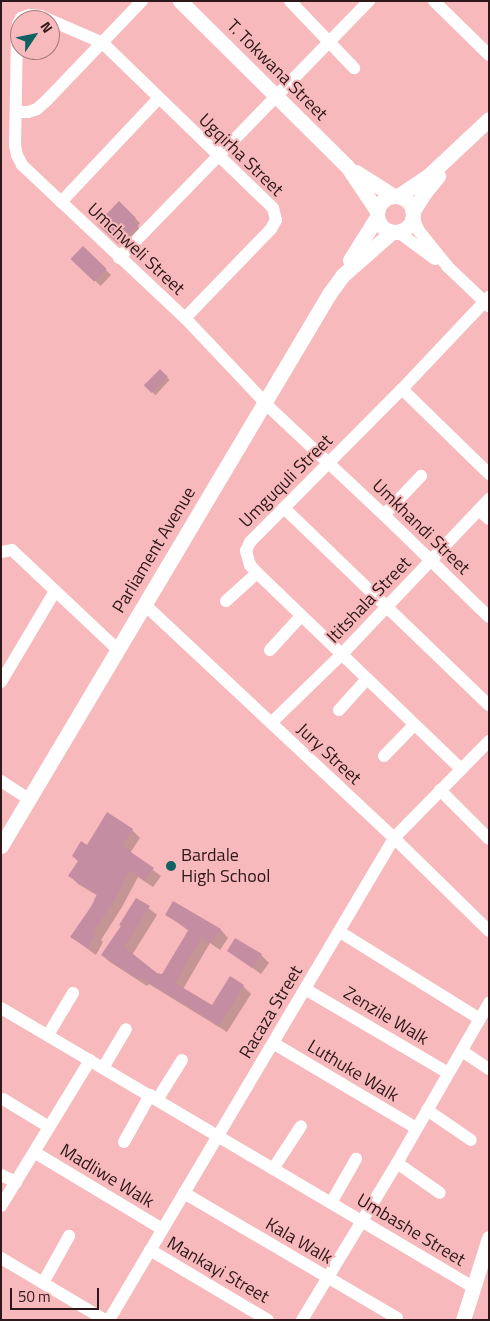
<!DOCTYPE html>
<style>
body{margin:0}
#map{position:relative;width:490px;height:1321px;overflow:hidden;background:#f7b9bb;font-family:"Titillium Web",sans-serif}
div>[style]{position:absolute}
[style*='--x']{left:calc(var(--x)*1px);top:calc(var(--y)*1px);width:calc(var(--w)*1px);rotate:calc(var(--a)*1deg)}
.shadow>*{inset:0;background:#0003;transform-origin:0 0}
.building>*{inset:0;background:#c58da1;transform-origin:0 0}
.minor>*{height:12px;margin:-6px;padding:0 6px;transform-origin:6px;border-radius:6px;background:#fff}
.tertiary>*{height:15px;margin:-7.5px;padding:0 7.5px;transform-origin:7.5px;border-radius:7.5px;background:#fff}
.tertiary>.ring{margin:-7.5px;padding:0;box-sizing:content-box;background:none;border:15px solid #fff;border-radius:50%}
.dots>*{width:14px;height:14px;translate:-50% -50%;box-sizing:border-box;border:2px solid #f7b9bb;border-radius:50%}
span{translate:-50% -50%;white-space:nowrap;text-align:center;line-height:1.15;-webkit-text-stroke:4px #f7b9bb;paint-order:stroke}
.street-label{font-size:18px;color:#2e1819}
.poi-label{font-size:18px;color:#2e1819}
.left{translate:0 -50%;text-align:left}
.frame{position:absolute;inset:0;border:2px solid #2e1819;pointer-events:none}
.north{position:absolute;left:10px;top:10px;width:50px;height:50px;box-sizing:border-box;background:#f7b9bb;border:1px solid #a7797a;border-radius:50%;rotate:56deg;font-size:14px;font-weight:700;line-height:20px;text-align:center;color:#2e1819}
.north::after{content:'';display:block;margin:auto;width:18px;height:22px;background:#106163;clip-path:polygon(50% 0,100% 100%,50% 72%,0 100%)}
.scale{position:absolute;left:10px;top:1288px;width:89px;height:22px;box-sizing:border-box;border:2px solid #2e1819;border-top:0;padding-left:6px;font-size:15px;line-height:18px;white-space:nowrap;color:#2e1819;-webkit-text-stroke:4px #f7b9bb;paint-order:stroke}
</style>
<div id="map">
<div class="shadow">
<i style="clip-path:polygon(119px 203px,140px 223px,137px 226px,142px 232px,124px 248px,98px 224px)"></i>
<i style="left:83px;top:248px;width:39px;height:15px;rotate:44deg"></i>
<i style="left:160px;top:371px;width:13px;height:21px;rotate:42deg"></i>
<i style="clip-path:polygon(132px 830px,140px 838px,130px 853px,161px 876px,153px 887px,138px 877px,122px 907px,101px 940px,103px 942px,96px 955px,71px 937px,98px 896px,78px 884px,70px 876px,87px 847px)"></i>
<i style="clip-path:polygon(137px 899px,157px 915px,132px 955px,157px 974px,162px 976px,189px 931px,167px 915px,174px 902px,221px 930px,228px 938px,220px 950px,210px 943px,183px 989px,213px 1007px,243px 986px,251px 994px,227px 1032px,149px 984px,147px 986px,110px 962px,102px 955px,122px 926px)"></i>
<i style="clip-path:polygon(229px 951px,261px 955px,269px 963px,261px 974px)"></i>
</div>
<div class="building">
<i style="clip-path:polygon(119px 201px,136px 218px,133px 221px,139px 226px,118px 244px,97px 224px)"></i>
<i style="left:83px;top:246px;width:33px;height:18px;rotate:44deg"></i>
<i style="left:160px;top:369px;width:11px;height:23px;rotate:45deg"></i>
<i style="clip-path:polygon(107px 812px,133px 829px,122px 846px,154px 868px,144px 880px,130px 870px,115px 899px,93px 932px,96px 933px,88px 948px,70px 937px,91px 907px,97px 894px,68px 876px,78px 861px,72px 856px,81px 841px,87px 845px)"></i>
<i style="clip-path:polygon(136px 898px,150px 906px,124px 947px,157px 973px,162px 974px,189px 929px,165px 915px,173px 901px,221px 929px,211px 943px,202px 937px,175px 983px,212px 1005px,230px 976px,244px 985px,219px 1025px,140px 977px,138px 979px,101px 955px,121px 926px,119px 925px)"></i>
<i style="clip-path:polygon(235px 938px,262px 954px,252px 968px,227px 951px)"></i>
</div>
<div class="minor">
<i style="--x:290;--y:1;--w:93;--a:46.3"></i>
<i style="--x:434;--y:1;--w:77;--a:44.5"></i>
<i style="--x:17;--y:112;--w:11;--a:0"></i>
<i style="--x:28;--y:112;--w:9;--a:-18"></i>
<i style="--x:37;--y:109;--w:12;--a:-42"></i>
<i style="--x:46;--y:101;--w:139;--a:-46.2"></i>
<i style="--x:61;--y:202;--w:141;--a:-46.7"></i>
<i style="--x:413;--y:217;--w:15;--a:67"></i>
<i style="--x:419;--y:231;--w:46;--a:51.1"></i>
<i style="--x:448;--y:267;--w:57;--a:43.6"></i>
<i style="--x:398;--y:232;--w:46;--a:36.1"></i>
<i style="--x:119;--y:258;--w:359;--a:-45.8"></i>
<i style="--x:185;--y:318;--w:124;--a:-46"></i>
<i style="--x:271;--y:229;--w:10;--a:-61"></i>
<i style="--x:276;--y:220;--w:12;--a:-104"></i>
<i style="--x:273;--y:208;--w:237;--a:-135.9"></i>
<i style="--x:103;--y:43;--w:68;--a:-156.5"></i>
<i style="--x:41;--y:16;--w:11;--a:-175"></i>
<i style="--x:30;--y:15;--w:9;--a:162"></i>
<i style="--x:21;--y:18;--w:7;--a:117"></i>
<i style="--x:18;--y:24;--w:9;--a:96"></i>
<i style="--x:17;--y:33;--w:112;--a:91"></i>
<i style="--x:15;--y:145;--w:10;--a:79"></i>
<i style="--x:17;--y:155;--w:11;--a:63"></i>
<i style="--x:22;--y:165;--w:224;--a:43.2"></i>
<i style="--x:185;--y:318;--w:124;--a:46.6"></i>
<i style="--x:270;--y:408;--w:156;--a:43.2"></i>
<i style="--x:384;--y:515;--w:146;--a:44.2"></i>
<i style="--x:402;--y:389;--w:122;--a:44.3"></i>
<i style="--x:284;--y:508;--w:284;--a:43.9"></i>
<i style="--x:479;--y:510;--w:13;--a:42"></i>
<i style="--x:384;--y:515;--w:54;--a:-46.5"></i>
<i style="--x:1;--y:552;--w:11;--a:-10"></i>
<i style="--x:12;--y:550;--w:144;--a:43.3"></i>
<i style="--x:226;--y:601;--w:42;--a:-42.1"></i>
<i style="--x:144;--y:604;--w:342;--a:43.1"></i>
<i style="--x:394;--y:838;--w:133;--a:44.4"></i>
<i style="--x:270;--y:650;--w:46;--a:-47.6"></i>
<i style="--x:1;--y:682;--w:106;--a:-59.3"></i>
<i style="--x:339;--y:710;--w:42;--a:-47.9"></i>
<i style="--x:271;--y:723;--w:98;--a:-44.2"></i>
<i style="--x:341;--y:655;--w:215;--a:-46.5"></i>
<i style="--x:384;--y:756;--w:43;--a:-45.9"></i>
<i style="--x:461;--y:769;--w:283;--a:-136.1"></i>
<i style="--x:257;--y:573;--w:11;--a:-131"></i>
<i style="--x:250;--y:565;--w:15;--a:-106"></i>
<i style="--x:246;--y:551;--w:10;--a:-66"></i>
<i style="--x:250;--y:542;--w:216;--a:-45.2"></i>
<i style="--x:402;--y:389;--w:127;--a:-46.6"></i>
<i style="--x:1;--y:781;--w:33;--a:33"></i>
<i style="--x:440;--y:790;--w:69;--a:45"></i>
<i style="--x:340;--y:932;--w:165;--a:31.9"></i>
<i style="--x:305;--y:989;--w:166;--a:30.4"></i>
<i style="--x:1;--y:1008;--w:548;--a:30.59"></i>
<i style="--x:48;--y:1035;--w:49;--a:-59.2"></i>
<i style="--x:273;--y:1043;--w:166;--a:30.7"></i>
<i style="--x:462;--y:1051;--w:32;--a:34"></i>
<i style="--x:103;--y:1068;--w:45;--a:-59.5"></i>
<i style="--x:3;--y:1099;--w:54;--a:31.3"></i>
<i style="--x:157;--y:1100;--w:47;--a:-58"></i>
<i style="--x:427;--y:1110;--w:53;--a:34.3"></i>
<i style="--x:124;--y:1142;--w:54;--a:-61"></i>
<i style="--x:34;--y:1152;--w:149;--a:31"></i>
<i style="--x:397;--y:1163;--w:52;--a:34.9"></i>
<i style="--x:273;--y:1169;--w:51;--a:-56.9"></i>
<i style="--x:1;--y:1175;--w:17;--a:25"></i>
<i style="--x:184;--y:1193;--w:247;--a:30.4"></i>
<i style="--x:331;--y:1203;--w:51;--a:-60.4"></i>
<i style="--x:1;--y:1206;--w:171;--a:-58.6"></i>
<i style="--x:150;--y:1250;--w:137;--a:30.7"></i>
<i style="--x:1;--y:1258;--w:121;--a:30.8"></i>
<i style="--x:43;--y:1283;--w:54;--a:-61"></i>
<i style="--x:109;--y:1320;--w:560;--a:-59.4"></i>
<i style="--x:394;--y:838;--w:136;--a:-45.6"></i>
<i style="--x:302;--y:1320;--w:184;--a:-58.8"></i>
<i style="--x:397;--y:1163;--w:185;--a:-60.1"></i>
</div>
<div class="tertiary">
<i style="--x:180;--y:1;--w:235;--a:44.7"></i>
<i style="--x:347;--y:166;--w:54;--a:56.3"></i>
<i style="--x:356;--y:172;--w:43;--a:32.6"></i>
<i class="ring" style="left:377px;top:196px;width:21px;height:21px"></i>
<i style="--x:398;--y:196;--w:36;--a:-34"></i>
<i style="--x:428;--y:176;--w:83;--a:-43.1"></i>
<i style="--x:413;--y:211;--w:22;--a:-58"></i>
<i style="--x:425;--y:192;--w:21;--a:-51"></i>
<i style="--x:350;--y:260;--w:51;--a:-57.9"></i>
<i style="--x:1;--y:846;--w:642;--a:-59.28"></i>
<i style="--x:329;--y:294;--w:24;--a:-54"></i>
<i style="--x:343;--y:275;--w:65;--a:-41.3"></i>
<i style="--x:463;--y:1320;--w:86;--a:-72.4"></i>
</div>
<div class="dots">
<i style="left:171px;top:866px;background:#106163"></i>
</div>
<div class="street-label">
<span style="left:277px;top:70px;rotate:45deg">T. Tokwana Street</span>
<span style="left:241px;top:155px;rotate:44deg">Ugqirha Street</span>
<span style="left:136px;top:249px;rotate:43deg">Umchweli Street</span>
<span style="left:286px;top:481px;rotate:-45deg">Umguquli Street</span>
<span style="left:421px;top:527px;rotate:44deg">Umkhandi Street</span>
<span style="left:154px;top:550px;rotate:-59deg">Parliament Avenue</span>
<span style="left:369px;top:600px;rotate:-46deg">Ititshala Street</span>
<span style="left:329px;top:754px;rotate:43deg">Jury Street</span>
<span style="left:271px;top:1012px;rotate:-59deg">Racaza Street</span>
<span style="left:386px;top:1016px;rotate:31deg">Zenzile Walk</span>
<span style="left:353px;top:1071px;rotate:31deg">Luthuke Walk</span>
<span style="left:107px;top:1176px;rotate:31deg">Madliwe Walk</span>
<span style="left:411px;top:1230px;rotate:31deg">Umbashe Street</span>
<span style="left:299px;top:1241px;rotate:30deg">Kala Walk</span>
<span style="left:218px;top:1270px;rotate:30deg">Mankayi Street</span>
</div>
<div class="poi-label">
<span class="left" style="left:181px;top:866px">Bardale<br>High School</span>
</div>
<div class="frame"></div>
<div class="north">N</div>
<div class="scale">50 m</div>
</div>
